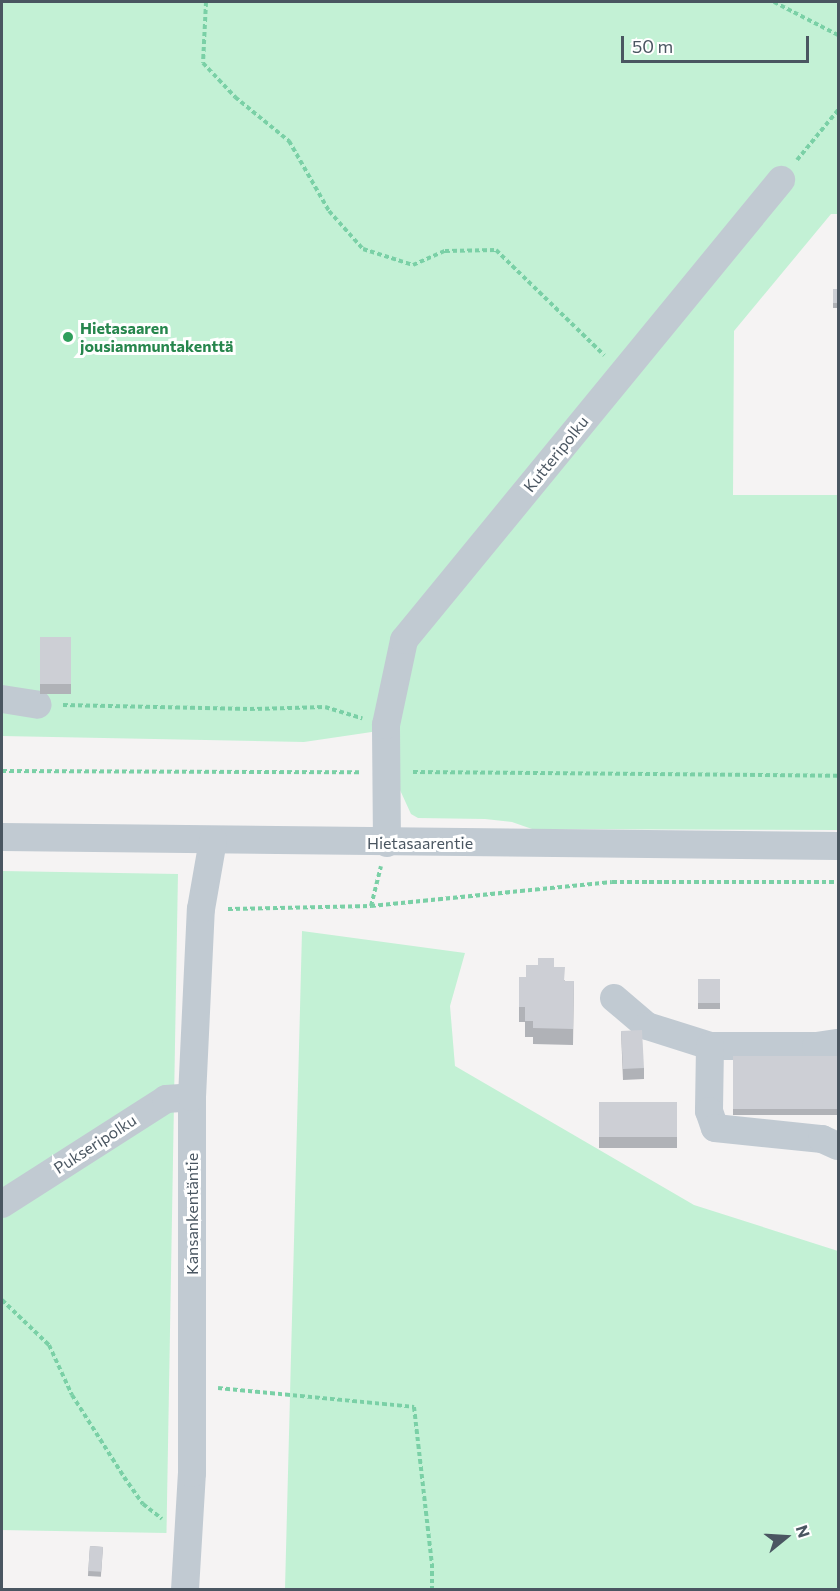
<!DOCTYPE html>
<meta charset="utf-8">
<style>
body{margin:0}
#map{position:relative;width:840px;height:1591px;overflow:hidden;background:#f5f3f3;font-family:Commissioner,sans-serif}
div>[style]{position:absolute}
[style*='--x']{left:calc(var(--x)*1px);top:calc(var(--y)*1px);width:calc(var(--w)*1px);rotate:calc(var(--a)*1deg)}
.green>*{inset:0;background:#c3f1d5;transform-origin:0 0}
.path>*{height:4px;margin-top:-2px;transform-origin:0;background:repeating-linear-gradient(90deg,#7ad0a6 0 4.5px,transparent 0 7.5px)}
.minor>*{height:28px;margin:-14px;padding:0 14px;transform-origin:14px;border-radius:14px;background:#c1cad2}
.wall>*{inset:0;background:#b0b2b7;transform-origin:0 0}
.building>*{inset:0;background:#cdcfd5;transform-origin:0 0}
.dots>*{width:16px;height:16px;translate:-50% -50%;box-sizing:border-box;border:3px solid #fff;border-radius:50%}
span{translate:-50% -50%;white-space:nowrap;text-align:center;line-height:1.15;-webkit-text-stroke:6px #fff;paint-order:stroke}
.leisure-label{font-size:16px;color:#27864d;font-weight:700}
.left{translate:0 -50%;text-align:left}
.street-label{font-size:16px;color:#4a5661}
.frame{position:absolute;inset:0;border:3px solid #4a5661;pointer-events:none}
.north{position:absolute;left:756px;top:1507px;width:60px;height:60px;-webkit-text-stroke:4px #fff;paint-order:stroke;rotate:72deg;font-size:16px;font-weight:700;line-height:24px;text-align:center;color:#4a5661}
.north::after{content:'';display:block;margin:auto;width:21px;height:27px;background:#4a5661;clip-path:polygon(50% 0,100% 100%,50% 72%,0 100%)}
.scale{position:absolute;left:621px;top:36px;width:188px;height:27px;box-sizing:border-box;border:3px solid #4a5661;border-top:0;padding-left:8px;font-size:18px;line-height:21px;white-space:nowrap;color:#4a5661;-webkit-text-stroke:4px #fff;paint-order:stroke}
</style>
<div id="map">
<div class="green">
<i style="clip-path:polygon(2px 2px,838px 2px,838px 214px,831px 214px,734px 331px,733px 495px,838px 495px,838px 830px,532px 829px,512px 822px,485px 819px,418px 818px,411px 814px,400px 790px,392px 729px,304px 742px,2px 736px)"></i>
<i style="left:2px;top:871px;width:176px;height:659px;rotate:1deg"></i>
<i style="clip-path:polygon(302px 931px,465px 953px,450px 1006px,455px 1066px,694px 1205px,838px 1251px,838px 1589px,285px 1589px)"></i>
</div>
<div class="path">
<i style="--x:206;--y:2;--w:61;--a:92.8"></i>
<i style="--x:203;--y:63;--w:47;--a:46.7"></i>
<i style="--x:235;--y:97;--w:70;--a:39.2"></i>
<i style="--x:289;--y:141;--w:81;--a:60.3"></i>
<i style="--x:329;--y:211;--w:51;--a:48.2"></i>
<i style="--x:363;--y:249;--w:52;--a:17.7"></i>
<i style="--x:413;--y:265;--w:35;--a:-24"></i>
<i style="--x:445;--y:251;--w:51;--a:-1.1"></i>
<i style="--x:496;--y:250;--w:151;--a:44.2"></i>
<i style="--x:774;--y:2;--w:72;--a:27.3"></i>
<i style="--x:797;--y:160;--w:65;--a:-50.6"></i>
<i style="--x:63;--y:705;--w:187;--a:1.2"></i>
<i style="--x:250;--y:709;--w:75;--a:-1.5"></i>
<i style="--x:325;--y:707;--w:39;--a:17"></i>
<i style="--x:2;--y:771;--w:359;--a:0.2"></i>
<i style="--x:413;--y:772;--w:425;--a:0.5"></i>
<i style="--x:371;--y:906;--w:41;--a:-76"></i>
<i style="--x:228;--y:909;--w:143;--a:-1.2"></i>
<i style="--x:371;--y:906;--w:242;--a:-5.7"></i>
<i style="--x:612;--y:882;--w:226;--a:0"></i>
<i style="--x:2;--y:1300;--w:65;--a:43.8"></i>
<i style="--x:49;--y:1345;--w:55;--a:65.3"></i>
<i style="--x:72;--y:1395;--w:97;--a:57.6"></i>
<i style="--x:124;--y:1477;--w:33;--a:55"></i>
<i style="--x:143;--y:1504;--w:24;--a:38"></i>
<i style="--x:218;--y:1388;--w:197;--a:5.5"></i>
<i style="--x:414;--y:1407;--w:158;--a:83.5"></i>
<i style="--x:432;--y:1564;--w:26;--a:90"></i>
</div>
<div class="minor">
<i style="--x:2;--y:699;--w:36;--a:9"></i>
<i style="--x:2;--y:837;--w:836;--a:0.62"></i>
<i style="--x:387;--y:843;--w:118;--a:-90.5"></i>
<i style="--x:386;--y:725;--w:87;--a:-78"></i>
<i style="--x:404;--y:640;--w:595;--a:-50.66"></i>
<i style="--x:614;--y:998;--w:43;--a:40.3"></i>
<i style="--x:647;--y:1026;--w:66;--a:17.6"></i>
<i style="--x:710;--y:1046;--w:106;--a:0"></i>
<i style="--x:816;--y:1046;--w:22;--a:-8"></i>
<i style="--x:710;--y:1046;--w:65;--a:90.9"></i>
<i style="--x:709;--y:1111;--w:18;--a:71"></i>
<i style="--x:715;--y:1128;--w:108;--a:5.9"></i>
<i style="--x:822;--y:1139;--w:17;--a:24"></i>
<i style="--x:2;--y:1204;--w:195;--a:-32.6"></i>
<i style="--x:166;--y:1099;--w:26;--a:-4"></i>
<i style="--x:185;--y:1590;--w:117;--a:-86.6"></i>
<i style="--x:192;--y:1473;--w:376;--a:-90"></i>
<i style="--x:192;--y:1097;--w:188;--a:-87.3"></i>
<i style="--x:201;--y:909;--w:70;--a:-80.1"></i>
</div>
<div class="wall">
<i style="left:833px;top:289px;width:5px;height:19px"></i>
<i style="left:40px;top:637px;width:31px;height:57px"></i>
<i style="clip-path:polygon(554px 967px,565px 981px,574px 981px,573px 1045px,533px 1044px,533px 1037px,525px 1037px,525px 1022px,519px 1022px,519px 977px,526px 977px)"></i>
<i style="left:698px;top:979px;width:22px;height:30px"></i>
<i style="clip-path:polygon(621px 1031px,644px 1068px,644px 1079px,623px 1080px)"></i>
<i style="left:838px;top:1056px;width:59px;height:105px;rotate:90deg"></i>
<i style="left:599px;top:1102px;width:78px;height:46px"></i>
<i style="left:90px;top:1546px;width:13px;height:30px;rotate:4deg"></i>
</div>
<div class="building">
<i style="left:833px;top:289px;width:5px;height:14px"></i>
<i style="left:40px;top:637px;width:31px;height:47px"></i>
<i style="clip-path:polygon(538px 958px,554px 958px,554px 967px,565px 967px,564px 981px,574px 981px,573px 1029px,533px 1028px,533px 1021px,525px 1021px,525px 1007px,519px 1007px,519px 977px,526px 977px,526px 965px,538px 965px)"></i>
<i style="left:698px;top:979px;width:22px;height:24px"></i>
<i style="left:642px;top:1030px;width:38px;height:21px;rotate:87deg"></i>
<i style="left:838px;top:1056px;width:53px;height:105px;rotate:90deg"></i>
<i style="left:599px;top:1102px;width:78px;height:35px"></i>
<i style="left:90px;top:1546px;width:13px;height:25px;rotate:4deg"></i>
</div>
<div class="dots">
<i style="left:68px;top:337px;background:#2e9e5b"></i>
</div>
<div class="leisure-label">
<span class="left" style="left:80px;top:337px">Hietasaaren<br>jousiammuntakenttä</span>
</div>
<div class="street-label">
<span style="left:556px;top:454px;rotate:-51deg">Kutteripolku</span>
<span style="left:420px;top:843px">Hietasaarentie</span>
<span style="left:95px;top:1144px;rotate:-33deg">Pukseripolku</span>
<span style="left:192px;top:1214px;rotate:-90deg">Kansankentäntie</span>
</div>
<div class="frame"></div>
<div class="north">N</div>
<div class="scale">50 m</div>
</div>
